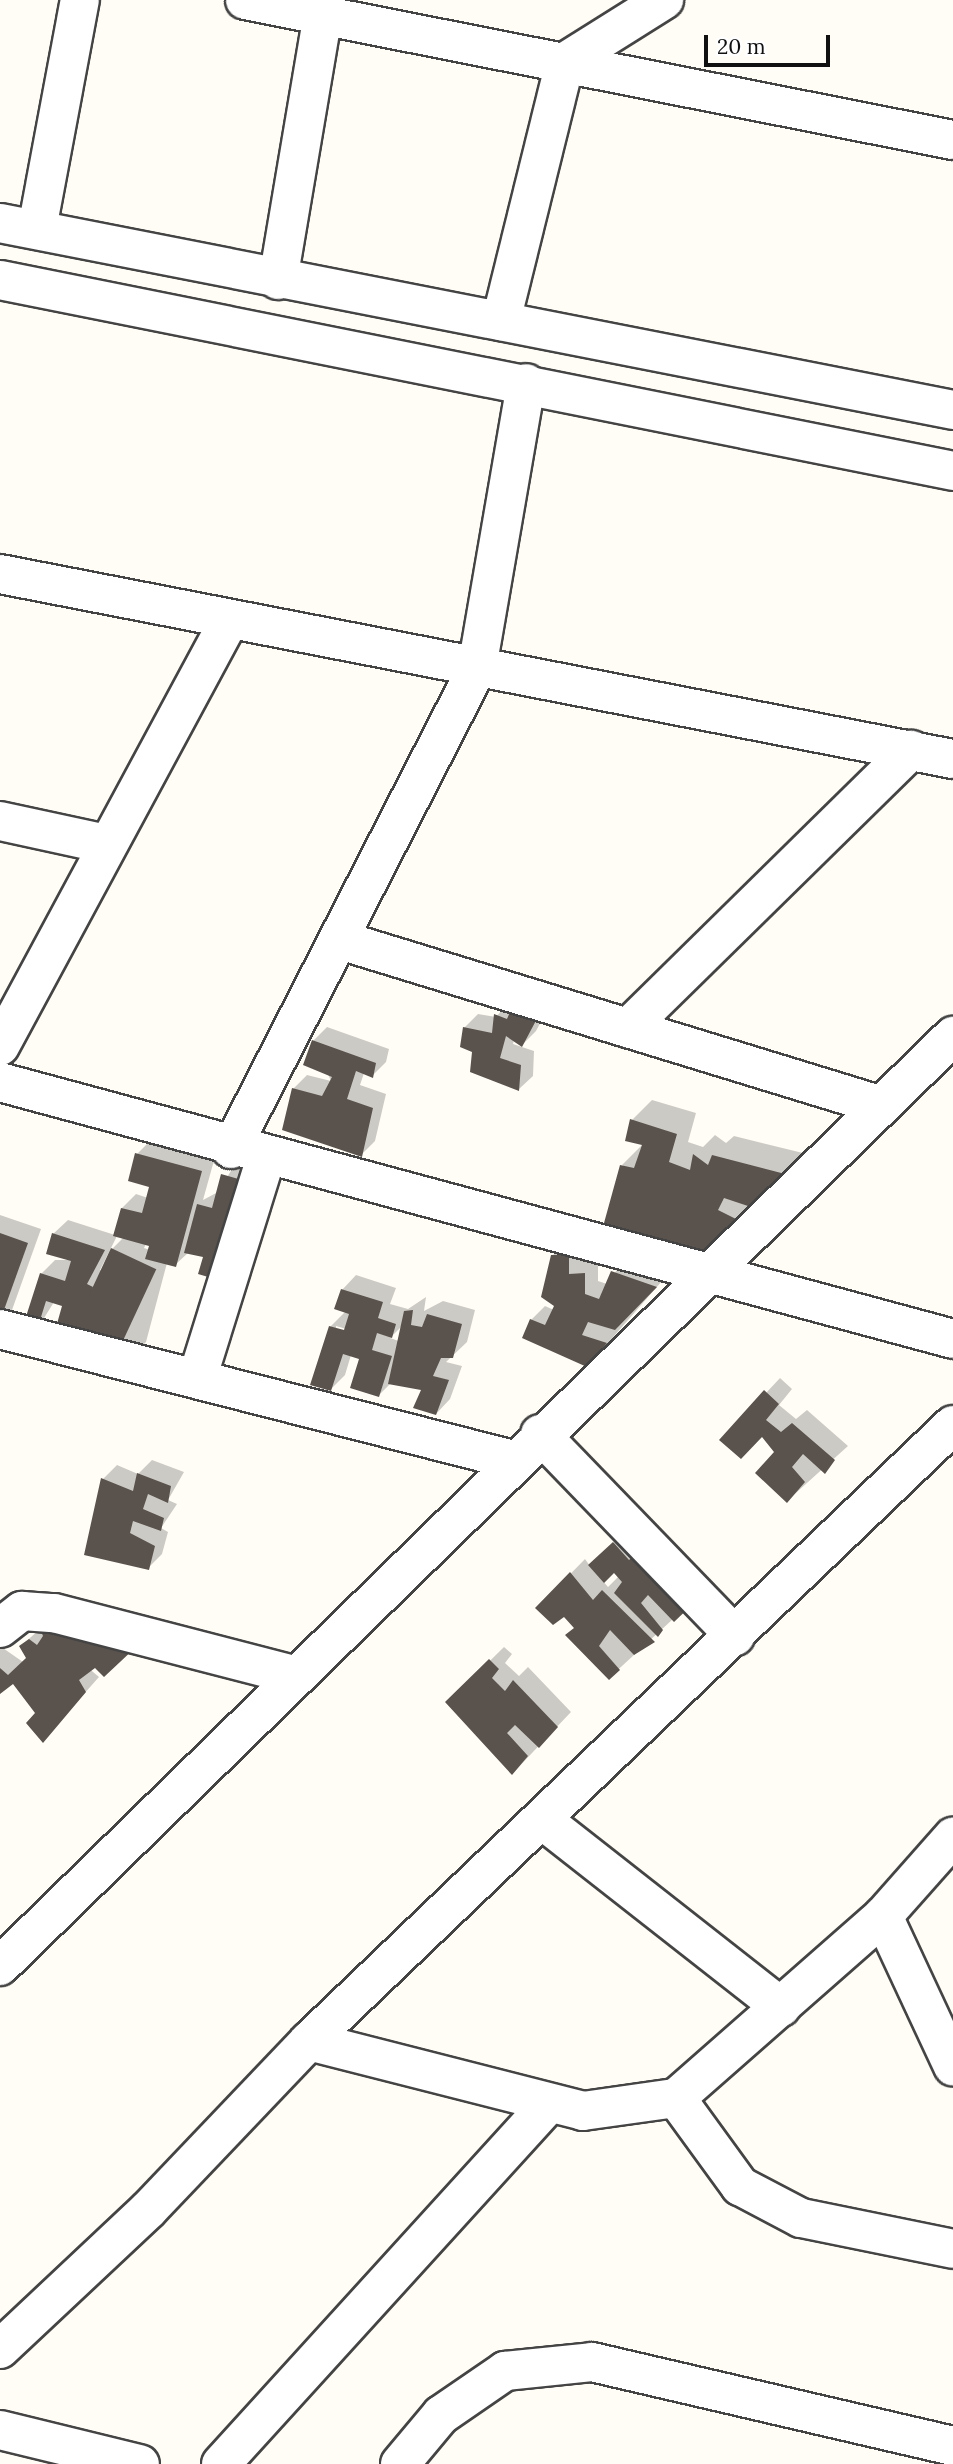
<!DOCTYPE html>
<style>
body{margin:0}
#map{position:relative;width:953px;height:2464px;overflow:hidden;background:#fffdf5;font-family:Lora,serif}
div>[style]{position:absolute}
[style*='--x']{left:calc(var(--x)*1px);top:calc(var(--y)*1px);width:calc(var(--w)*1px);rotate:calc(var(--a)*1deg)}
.shadow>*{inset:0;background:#0003}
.building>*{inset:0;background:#5a524d;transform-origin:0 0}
.roads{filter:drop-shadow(2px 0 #444) drop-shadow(-2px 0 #444) drop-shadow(0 2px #444) drop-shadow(0 -2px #444)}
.minor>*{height:38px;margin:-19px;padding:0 19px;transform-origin:19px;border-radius:19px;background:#fff}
span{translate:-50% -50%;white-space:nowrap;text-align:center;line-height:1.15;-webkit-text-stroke:7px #fff;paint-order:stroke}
.scale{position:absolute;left:704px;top:35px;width:126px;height:32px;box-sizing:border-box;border:4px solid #111;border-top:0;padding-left:9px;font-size:21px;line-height:24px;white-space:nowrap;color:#111;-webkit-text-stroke:5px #fff;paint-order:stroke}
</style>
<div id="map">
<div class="shadow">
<i style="clip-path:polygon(553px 999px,536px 1031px,522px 1045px,514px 1040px,513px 1044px,534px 1051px,533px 1076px,519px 1089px,474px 1050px,464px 1028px,478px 1014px,496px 1017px,510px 1001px)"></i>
<i style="clip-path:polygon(327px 1027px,389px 1049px,386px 1062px,372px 1076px,364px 1073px,360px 1085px,386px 1094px,375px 1141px,361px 1155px,293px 1089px,307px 1075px,331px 1081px,313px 1041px)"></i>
<i style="clip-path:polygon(652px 1100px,696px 1113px,688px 1142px,703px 1147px,715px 1135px,726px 1143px,734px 1136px,807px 1154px,714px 1254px,622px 1165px,644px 1143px,632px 1120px)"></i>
<i style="clip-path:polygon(evenodd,151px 1140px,215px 1157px,203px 1200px,218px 1192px,237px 1161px,262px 1168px,205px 1256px,189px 1252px,175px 1265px,167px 1263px,146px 1342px,132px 1356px,90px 1328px,75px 1343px,64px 1305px,54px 1302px,36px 1331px,41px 1274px,55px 1260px,73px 1260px,53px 1234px,68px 1220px,115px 1235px,122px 1208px,136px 1194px,148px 1198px,151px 1186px,137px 1154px,151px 1140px,117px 1236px,124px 1237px,112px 1249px,106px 1272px,100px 1270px,117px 1236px,151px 1140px,146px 1244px,151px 1245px,150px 1250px,144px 1248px,146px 1244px)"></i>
<i style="clip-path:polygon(0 1215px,41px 1229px,12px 1310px,0 1323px)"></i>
<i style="clip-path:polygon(567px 1241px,582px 1242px,582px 1260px,598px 1260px,598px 1281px,607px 1284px,626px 1257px,669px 1273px,601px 1351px,531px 1320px,545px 1306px,554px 1310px,553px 1255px)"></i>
<i style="clip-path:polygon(evenodd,356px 1275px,396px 1288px,390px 1304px,408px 1309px,426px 1297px,424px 1311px,443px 1301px,475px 1310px,467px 1342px,446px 1362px,462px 1366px,450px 1399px,436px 1414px,423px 1389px,391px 1383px,379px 1395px,361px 1358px,351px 1355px,345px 1375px,331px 1389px,330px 1327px,346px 1311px,342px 1290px,356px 1275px,403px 1325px,399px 1341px,390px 1338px,403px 1325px,356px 1275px,336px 1326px,353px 1331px,336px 1330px,336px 1326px)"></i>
<i style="clip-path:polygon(780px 1378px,792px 1389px,779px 1405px,796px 1419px,807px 1410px,848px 1446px,787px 1501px,776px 1452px,763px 1434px,722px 1440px)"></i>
<i style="clip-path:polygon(152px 1460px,184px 1472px,168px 1500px,177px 1504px,161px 1528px,168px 1532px,162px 1554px,148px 1568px,86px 1553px,103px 1479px,117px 1465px,138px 1474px)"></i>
<i style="clip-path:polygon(evenodd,628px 1529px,661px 1532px,711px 1584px,609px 1678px,565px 1615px,538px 1607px,585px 1559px,590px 1566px,628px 1529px,614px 1570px,619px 1576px,608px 1587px,603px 1581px,614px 1570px)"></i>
<i style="clip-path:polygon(41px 1628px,99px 1677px,43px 1740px,37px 1713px,13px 1681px,0 1691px,0 1646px,23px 1662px,28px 1657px,21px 1646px)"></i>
<i style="clip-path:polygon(504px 1647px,512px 1654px,505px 1663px,519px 1676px,528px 1667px,571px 1712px,513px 1773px,448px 1702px)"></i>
</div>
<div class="building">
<i style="clip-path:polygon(515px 1000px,540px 1013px,522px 1047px,506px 1036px,500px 1058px,521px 1065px,519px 1091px,470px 1072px,472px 1052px,460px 1047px,463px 1027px,492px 1033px,494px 1014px,507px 1019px)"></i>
<i style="clip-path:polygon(312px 1040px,376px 1063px,373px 1078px,356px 1071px,347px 1099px,373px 1108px,362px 1157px,282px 1130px,292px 1088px,322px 1096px,332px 1077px,303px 1065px)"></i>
<i style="clip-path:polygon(630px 1119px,677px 1134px,669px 1162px,690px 1170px,693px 1154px,708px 1165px,712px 1155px,789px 1175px,757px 1209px,724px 1198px,718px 1210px,746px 1224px,714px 1256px,604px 1223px,620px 1165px,634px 1168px,642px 1145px,625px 1141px)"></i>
<i style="clip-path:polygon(135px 1153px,202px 1171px,176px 1267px,145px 1259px,149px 1246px,113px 1236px,121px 1208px,142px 1213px,149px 1187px,128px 1181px)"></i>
<i style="clip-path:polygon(221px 1174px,249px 1182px,222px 1281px,198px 1274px,203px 1257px,184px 1253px,197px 1204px,212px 1208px)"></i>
<i style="clip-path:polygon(0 1233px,28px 1243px,0 1321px)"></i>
<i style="clip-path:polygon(52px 1233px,105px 1250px,87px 1284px,93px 1287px,76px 1345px,53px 1338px,62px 1306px,46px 1301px,36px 1333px,22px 1329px,40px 1273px,65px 1281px,71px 1261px,46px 1254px)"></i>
<i style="left:111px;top:1248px;width:50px;height:101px;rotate:25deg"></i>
<i style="clip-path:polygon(551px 1255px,569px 1255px,569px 1274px,585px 1273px,585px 1294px,599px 1299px,611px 1271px,657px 1287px,615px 1330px,588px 1322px,582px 1335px,607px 1343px,587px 1367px,522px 1338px,530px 1319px,545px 1325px,554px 1306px,541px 1297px)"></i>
<i style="clip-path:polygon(341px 1289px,383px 1302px,378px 1318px,396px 1324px,392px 1338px,377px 1333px,372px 1350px,392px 1356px,379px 1397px,350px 1388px,359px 1359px,343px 1354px,331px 1391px,310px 1385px,329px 1326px,344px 1330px,349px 1314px,334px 1309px)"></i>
<i style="clip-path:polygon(413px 1310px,411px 1325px,422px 1327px,427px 1314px,462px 1324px,453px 1358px,441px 1358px,433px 1376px,449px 1380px,436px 1415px,413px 1408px,421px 1390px,388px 1384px,404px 1311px)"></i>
<i style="clip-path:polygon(764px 1390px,779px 1404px,766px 1420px,781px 1432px,792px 1423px,835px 1460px,825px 1474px,803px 1454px,792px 1467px,805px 1482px,787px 1503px,755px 1473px,774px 1452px,762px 1437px,741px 1459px,719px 1440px)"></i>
<i style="clip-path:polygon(137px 1473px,171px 1486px,168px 1503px,148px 1494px,143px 1509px,164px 1518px,161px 1531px,133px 1521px,130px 1533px,155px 1546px,149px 1570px,84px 1555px,101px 1478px,133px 1491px)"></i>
<i style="clip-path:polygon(613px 1542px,629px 1560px,646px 1545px,698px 1599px,674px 1622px,648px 1595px,641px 1603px,663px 1630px,658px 1637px,614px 1593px,622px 1582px,614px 1573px,604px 1583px,588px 1565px)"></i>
<i style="clip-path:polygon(570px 1572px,593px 1600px,602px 1590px,655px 1642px,634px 1655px,610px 1630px,599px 1646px,620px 1670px,609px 1680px,565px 1635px,574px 1628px,564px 1617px,553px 1625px,535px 1608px)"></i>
<i style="clip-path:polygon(36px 1619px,136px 1647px,104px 1677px,95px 1668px,79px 1680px,86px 1692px,43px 1743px,26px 1723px,35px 1713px,13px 1684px,0 1694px,0 1668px,8px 1675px,26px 1658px,19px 1646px,29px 1639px,37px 1645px,43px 1636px)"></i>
<i style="clip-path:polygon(489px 1659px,499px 1669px,492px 1678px,505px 1691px,513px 1680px,558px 1727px,539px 1748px,515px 1725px,507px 1733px,528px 1756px,512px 1775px,445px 1702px)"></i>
</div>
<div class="roads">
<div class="minor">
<i style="--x:245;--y:0;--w:722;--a:11.19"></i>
<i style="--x:0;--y:223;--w:971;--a:11.1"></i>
<i style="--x:37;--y:229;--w:233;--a:-79.4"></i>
<i style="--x:0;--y:280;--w:972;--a:11.33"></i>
<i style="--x:278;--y:280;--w:269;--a:-80.4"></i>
<i style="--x:501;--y:321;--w:267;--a:-76.1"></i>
<i style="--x:565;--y:62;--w:117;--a:-32.1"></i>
<i style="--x:0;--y:574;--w:971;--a:10.99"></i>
<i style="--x:0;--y:821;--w:108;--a:12.2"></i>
<i style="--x:340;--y:940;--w:564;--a:17.02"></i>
<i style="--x:628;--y:1028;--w:397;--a:-44.5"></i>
<i style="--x:0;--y:1046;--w:484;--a:-61.7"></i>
<i style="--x:0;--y:1082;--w:987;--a:15.09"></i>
<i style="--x:231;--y:1149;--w:540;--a:-62.91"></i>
<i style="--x:477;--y:668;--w:289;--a:-80.2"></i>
<i style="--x:0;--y:1329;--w:529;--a:14.32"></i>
<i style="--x:197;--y:1379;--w:232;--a:-72.7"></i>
<i style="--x:540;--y:1434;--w:281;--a:46"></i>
<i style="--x:0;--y:1628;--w:28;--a:-38"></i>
<i style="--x:22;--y:1611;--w:32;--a:4"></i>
<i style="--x:54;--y:1613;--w:248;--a:14.5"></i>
<i style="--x:545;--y:1822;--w:300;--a:38.1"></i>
<i style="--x:883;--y:1916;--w:166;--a:65"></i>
<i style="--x:0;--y:1966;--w:1332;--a:-44.3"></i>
<i style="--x:309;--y:2041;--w:283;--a:14.3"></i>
<i style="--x:583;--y:2111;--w:94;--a:-8"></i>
<i style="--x:676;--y:2098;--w:276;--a:-41.3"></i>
<i style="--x:883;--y:1916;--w:106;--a:-48.5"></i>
<i style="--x:676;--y:2098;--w:109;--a:54"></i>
<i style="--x:740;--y:2186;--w:69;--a:27.7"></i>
<i style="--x:801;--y:2218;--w:155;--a:11.5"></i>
<i style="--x:0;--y:2349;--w:204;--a:-43.2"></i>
<i style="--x:149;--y:2209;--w:232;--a:-46.4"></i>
<i style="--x:309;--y:2041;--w:891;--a:-43.73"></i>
<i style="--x:0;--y:2430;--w:144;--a:13.7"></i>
<i style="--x:221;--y:2464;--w:488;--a:-47.7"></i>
<i style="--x:400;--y:2464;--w:64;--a:-50.1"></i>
<i style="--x:441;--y:2415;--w:78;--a:-34.5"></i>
<i style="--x:505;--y:2371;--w:87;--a:-5.9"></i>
<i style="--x:592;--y:2362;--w:371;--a:13.1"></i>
</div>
</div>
<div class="scale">20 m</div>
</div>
